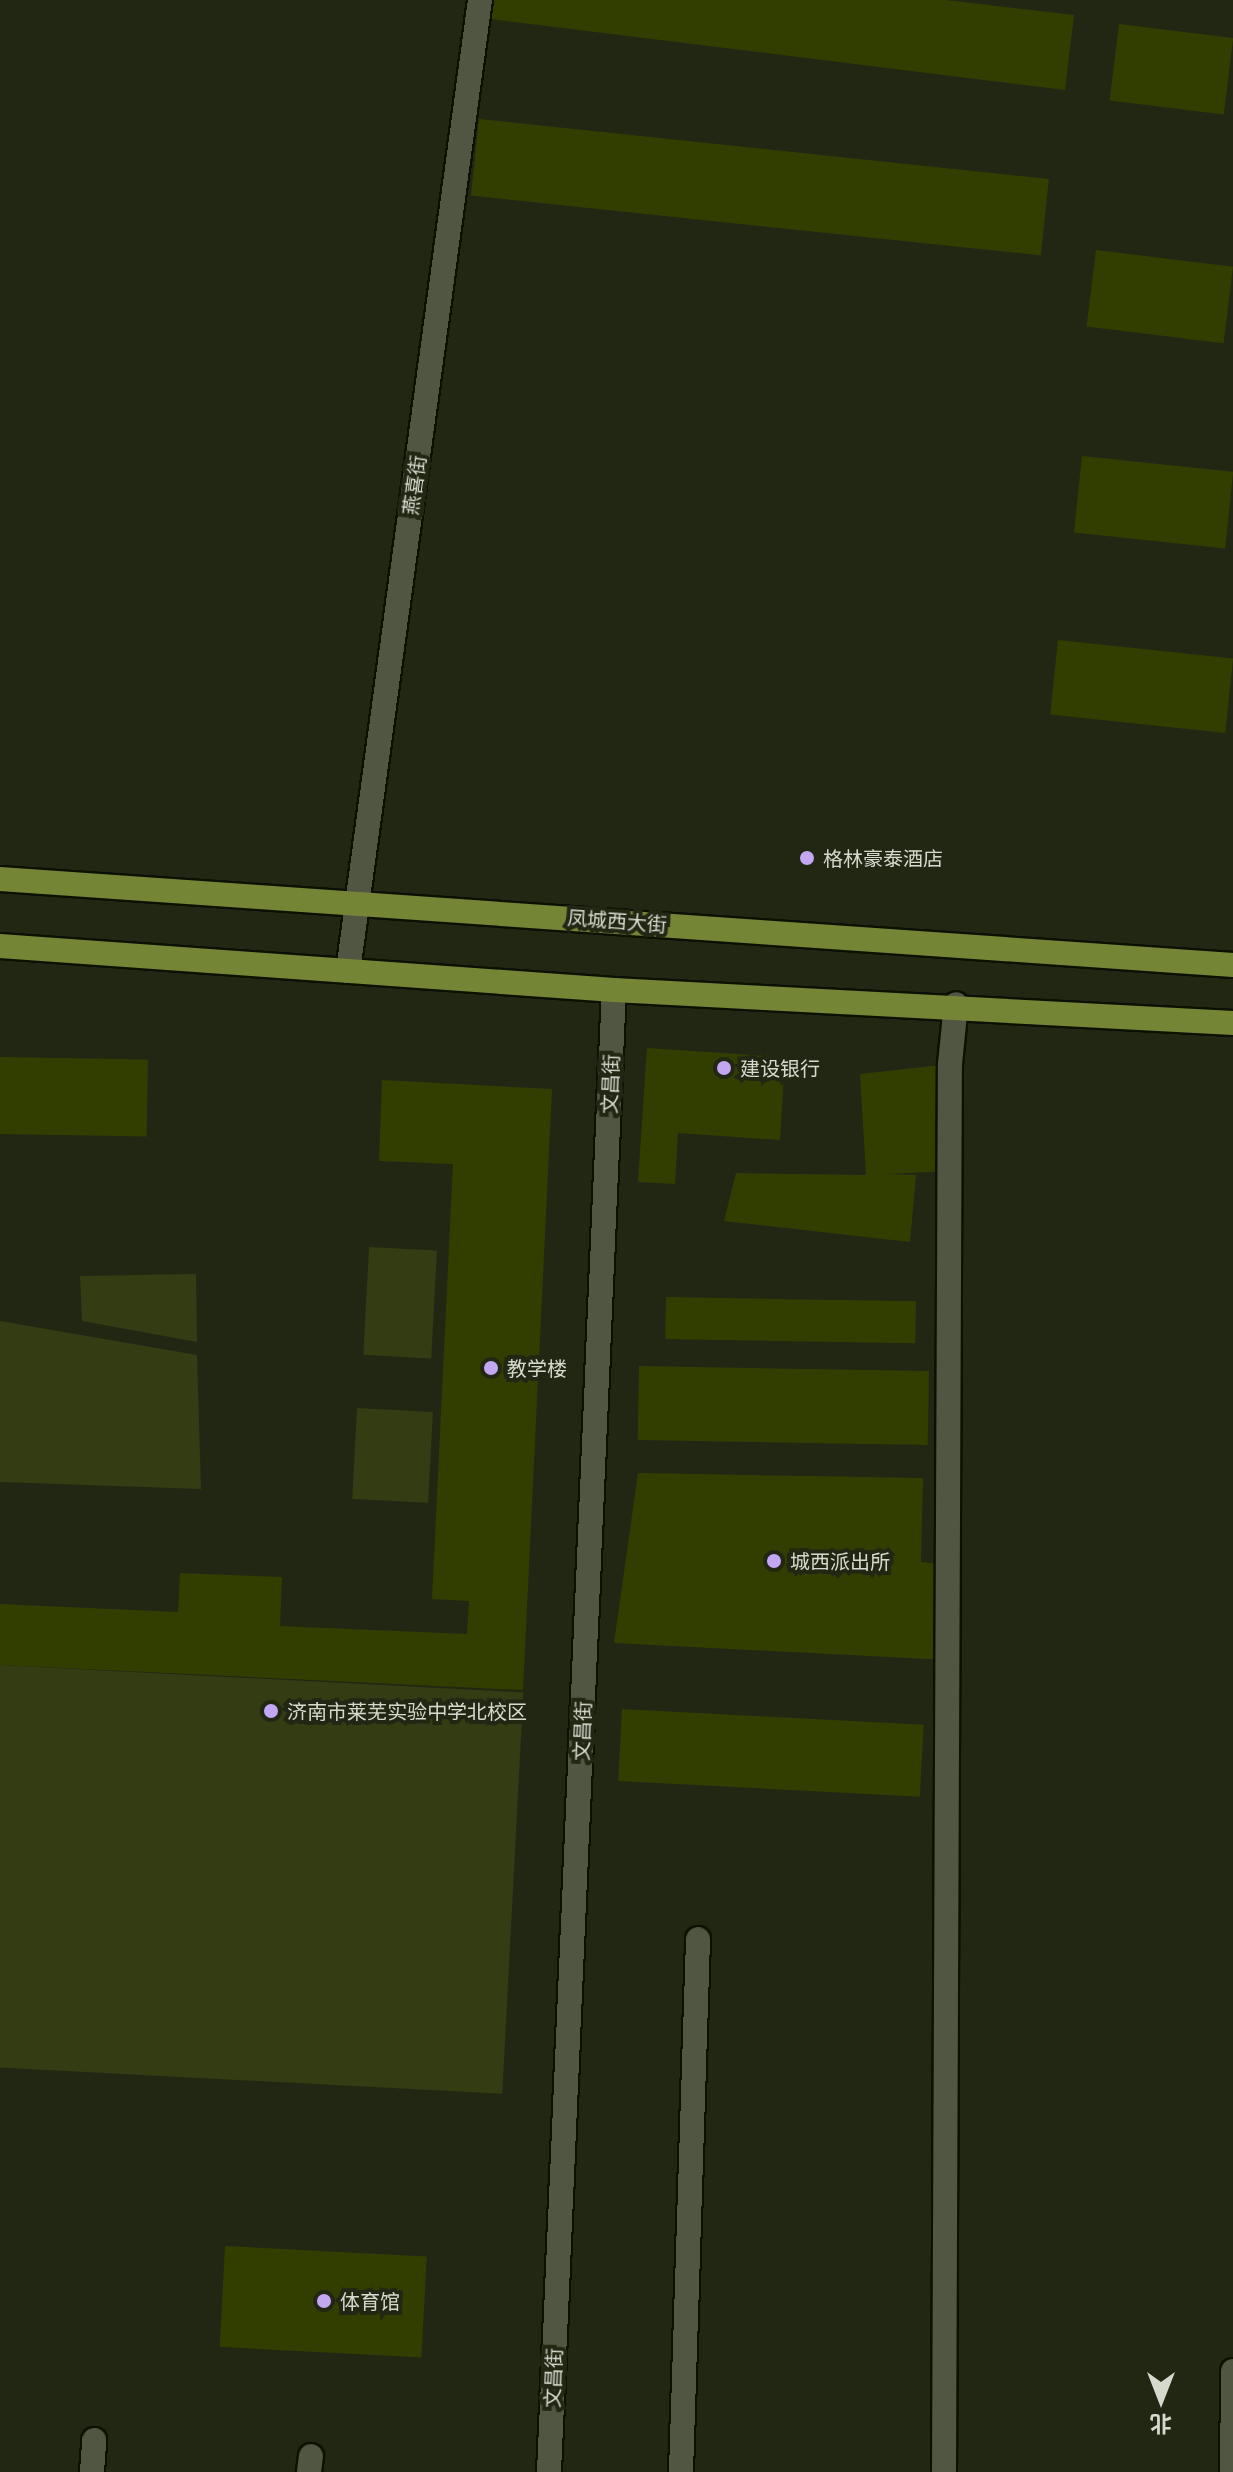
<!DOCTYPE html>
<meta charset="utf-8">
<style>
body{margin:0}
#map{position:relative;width:1233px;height:2472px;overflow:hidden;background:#222714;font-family:Manrope,"Noto Sans SC",sans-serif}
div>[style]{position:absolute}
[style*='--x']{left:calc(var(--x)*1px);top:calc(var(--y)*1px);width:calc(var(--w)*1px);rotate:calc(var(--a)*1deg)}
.green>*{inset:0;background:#333c13;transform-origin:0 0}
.building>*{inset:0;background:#323e00;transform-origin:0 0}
.roads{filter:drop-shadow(2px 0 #0c1001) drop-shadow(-2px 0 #0c1001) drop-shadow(0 2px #0c1001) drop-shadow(0 -2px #0c1001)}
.minor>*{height:24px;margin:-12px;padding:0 12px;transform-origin:12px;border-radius:12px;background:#505641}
.major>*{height:24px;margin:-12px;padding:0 12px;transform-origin:12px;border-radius:12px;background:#748536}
.dots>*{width:22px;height:22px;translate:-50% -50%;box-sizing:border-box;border:4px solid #222714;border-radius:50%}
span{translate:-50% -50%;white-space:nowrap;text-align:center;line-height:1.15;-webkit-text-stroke:8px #222714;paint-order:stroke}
.street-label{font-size:20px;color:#d6dace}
.poi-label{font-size:20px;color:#d6dace}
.left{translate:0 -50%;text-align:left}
.north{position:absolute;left:1121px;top:2360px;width:80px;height:80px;-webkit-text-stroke:6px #222714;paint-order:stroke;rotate:180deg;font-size:22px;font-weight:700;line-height:32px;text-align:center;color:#d6dace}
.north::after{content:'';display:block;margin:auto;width:28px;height:36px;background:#d6dace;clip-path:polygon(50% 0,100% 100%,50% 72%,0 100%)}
</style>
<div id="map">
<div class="green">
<i style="left:369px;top:1247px;width:68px;height:108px;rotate:3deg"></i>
<i style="clip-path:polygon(196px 1274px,197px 1342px,82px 1321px,80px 1276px)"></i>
<i style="clip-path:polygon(0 1321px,197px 1355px,201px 1489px,0 1482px)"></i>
<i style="left:357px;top:1408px;width:76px;height:91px;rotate:3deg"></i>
<i style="left:0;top:1665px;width:524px;height:402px;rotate:3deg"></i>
</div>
<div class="building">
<i style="clip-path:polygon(484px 0,946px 0,1074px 15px,1065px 90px,482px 18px)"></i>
<i style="left:1119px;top:24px;width:115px;height:77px;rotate:7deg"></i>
<i style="left:479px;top:119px;width:573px;height:77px;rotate:6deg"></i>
<i style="left:1096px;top:250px;width:138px;height:77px;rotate:7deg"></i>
<i style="left:1082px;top:456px;width:152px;height:77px;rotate:6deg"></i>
<i style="left:1058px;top:640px;width:176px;height:75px;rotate:6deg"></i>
<i style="clip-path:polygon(647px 1048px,785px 1057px,780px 1140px,678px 1133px,675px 1184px,638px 1182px)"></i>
<i style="left:0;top:1057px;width:148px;height:77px;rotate:1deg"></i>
<i style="clip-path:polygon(950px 1064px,949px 1171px,887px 1174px,916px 1175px,910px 1242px,724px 1221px,736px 1173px,866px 1175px,860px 1074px)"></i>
<i style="clip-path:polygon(382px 1080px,552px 1089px,523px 1690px,0 1665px,0 1604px,178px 1612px,180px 1573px,282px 1577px,280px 1626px,467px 1634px,469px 1601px,432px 1599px,453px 1164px,379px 1161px)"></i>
<i style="left:666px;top:1297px;width:250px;height:42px;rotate:1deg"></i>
<i style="left:639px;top:1366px;width:290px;height:74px;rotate:1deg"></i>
<i style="clip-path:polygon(638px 1473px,923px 1478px,921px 1562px,948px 1565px,947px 1660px,614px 1643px)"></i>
<i style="left:622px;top:1709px;width:302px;height:72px;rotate:3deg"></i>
<i style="left:225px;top:2246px;width:202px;height:101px;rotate:3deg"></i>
</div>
<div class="roads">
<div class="minor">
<i style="--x:348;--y:971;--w:980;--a:-82.26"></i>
<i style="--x:92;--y:2472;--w:32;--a:-86"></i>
<i style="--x:309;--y:2472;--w:16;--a:-83"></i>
<i style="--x:549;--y:2472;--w:1483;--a:-87.49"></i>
<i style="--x:681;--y:2472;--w:533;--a:-88.17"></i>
<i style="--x:944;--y:2472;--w:1408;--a:-89.76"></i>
<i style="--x:950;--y:1064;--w:60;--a:-84.3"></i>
<i style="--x:1232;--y:2472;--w:101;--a:-89.4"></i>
</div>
<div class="major">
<i style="--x:0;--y:879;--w:1236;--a:3.99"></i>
<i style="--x:0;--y:946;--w:616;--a:4.1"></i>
<i style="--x:614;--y:990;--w:620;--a:3.05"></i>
</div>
</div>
<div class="dots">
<i style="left:807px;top:858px;background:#c3a7f2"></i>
<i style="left:724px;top:1068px;background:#c3a7f2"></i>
<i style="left:491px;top:1368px;background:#c3a7f2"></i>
<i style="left:774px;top:1561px;background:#c3a7f2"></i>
<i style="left:271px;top:1711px;background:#c3a7f2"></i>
<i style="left:324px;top:2301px;background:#c3a7f2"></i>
</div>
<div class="street-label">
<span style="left:414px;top:485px;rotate:-82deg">燕喜街</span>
<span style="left:617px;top:921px;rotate:4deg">凤城西大街</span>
<span style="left:610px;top:1084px;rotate:-88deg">文昌街</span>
<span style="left:582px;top:1731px;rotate:-88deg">文昌街</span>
<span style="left:553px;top:2378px;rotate:-88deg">文昌街</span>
</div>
<div class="poi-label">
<span class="left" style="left:823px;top:858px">格林豪泰酒店</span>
<span class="left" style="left:740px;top:1068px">建设银行</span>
<span class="left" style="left:507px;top:1368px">教学楼</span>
<span class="left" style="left:790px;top:1561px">城西派出所</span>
<span class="left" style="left:287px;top:1711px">济南市莱芜实验中学北校区</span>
<span class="left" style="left:340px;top:2301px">体育馆</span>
</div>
<div class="north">北</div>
</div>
